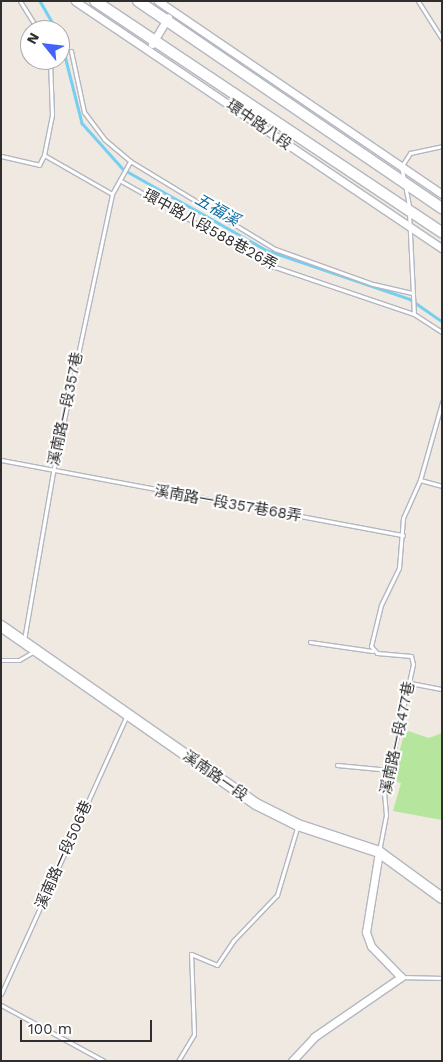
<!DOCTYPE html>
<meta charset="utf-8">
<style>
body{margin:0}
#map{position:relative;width:443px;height:1062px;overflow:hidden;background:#efe9e1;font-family:"Work Sans","Noto Sans TC",sans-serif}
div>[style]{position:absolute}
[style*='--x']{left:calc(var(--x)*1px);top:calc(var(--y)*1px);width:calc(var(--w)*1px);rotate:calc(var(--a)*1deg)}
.green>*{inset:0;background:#b6e59e}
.stream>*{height:2.5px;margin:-1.25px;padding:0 1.25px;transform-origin:1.25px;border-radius:1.25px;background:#75cff0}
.roads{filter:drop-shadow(1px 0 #b4b7c1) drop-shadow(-1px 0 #b4b7c1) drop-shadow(0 1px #b4b7c1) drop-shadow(0 -1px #b4b7c1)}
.lane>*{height:3px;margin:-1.5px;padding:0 1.5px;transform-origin:1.5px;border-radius:1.5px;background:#fff}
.street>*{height:7px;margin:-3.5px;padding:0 3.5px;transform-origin:3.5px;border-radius:3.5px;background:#fff}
.secondary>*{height:10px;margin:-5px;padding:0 5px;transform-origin:5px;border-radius:5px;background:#fff}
span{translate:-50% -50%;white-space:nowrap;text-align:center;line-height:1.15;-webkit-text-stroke:4px #fff;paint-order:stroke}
.street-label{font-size:15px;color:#2e2e2e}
.water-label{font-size:16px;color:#0d6fa3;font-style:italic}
.frame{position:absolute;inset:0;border:2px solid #2e2e2e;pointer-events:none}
.north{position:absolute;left:20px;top:20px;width:50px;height:50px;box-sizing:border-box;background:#fff;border:1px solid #ababab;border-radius:50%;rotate:299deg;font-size:14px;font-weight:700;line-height:20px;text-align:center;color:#2e2e2e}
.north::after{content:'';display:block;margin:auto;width:18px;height:22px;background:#4264fb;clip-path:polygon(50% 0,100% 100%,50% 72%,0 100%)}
.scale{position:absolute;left:20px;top:1020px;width:132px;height:22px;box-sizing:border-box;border:2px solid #2e2e2e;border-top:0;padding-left:6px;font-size:15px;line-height:18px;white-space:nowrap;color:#2e2e2e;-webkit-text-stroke:4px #fff;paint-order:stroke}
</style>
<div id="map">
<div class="green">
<i style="clip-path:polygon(405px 730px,429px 738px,442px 733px,442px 820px,393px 811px,401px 783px,392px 781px)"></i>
</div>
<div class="stream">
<i style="--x:40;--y:1;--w:34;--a:60"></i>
<i style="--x:60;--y:36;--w:90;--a:75.8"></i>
<i style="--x:82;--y:123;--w:62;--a:48.3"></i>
<i style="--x:123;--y:169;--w:164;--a:29.5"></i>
<i style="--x:266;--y:250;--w:152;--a:18.8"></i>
<i style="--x:410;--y:299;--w:39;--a:35"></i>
</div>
<div class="roads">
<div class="lane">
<i style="--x:20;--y:1;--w:34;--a:58"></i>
<i style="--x:418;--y:1;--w:45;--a:57.7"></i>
<i style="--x:71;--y:51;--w:62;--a:78"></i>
<i style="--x:84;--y:112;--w:34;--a:53"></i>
<i style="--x:104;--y:139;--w:34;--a:40"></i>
<i style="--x:130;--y:161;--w:170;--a:31.3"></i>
<i style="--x:275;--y:249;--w:104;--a:19.7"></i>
<i style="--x:373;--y:284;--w:40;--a:13"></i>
<i style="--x:44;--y:155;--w:41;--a:-78.7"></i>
<i style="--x:52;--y:115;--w:55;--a:-92.1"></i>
<i style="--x:1;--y:156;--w:39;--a:13"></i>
<i style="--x:39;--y:165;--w:11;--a:-63"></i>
<i style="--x:44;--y:155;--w:78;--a:29.8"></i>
<i style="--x:404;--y:179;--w:12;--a:-104"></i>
<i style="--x:401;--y:167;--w:17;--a:-57"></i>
<i style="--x:410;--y:153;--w:33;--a:-12"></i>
<i style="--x:121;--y:181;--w:173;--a:29.4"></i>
<i style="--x:272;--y:266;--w:150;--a:18.7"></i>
<i style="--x:405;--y:185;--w:21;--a:79"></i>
<i style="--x:409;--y:213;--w:101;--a:87.2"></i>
<i style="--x:414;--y:314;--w:33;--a:33"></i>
<i style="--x:1;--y:460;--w:409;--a:10.6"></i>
<i style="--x:420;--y:480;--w:23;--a:15"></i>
<i style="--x:24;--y:640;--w:170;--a:-80.2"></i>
<i style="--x:53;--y:472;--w:284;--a:-78"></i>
<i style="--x:112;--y:194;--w:38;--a:-61"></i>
<i style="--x:310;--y:642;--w:63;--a:8.3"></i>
<i style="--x:1;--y:660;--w:18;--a:0"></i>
<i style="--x:19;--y:660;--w:16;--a:-30"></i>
<i style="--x:410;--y:683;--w:33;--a:11"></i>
<i style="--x:337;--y:765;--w:53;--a:5.4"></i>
<i style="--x:379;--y:851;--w:37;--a:-79"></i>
<i style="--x:386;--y:815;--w:22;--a:-95"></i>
<i style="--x:384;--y:793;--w:132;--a:-77.3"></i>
<i style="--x:413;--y:664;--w:8;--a:-104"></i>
<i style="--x:411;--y:656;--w:34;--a:-175"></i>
<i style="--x:377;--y:653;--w:9;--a:-131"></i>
<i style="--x:371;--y:646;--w:42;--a:-76.3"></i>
<i style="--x:381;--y:605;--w:41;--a:-64.1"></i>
<i style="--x:399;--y:568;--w:50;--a:-85.4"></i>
<i style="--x:403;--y:518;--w:42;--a:-65.9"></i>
<i style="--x:420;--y:480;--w:81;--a:-74.2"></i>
<i style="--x:401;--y:977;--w:41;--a:1.4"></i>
<i style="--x:1;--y:994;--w:304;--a:-65.7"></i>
<i style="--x:1;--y:1005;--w:117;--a:28.5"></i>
<i style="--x:178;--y:1061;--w:31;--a:-59"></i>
<i style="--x:194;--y:1034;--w:80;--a:-92.1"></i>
<i style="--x:191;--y:954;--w:28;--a:23"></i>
<i style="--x:217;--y:965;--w:29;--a:-56"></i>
<i style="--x:233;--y:941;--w:64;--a:-46.3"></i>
<i style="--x:277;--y:895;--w:70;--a:-73.4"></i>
</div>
<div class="street">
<i style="--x:75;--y:1;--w:443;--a:34"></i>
<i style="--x:158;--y:1;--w:343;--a:34.2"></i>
<i style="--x:152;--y:44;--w:31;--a:-59"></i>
<i style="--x:292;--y:1061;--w:33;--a:-47"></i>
<i style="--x:314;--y:1037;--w:106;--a:-34.6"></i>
<i style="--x:401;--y:977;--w:43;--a:-134.1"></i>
<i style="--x:371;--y:946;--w:15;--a:-110"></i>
<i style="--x:366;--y:932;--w:81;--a:-80.8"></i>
</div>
<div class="secondary">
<i style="--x:95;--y:1;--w:417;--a:33.7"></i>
<i style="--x:138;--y:1;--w:368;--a:34.3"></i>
<i style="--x:1;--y:626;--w:311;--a:34.9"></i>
<i style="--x:256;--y:804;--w:47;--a:26.6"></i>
<i style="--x:298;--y:825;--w:85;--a:18.4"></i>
<i style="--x:379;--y:852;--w:78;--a:36.1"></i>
</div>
</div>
<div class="street-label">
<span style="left:259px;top:125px;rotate:35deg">環中路八段</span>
<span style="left:210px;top:230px;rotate:29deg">環中路八段588巷26弄</span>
<span style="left:66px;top:409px;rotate:-78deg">溪南路一段357巷</span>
<span style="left:228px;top:504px;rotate:10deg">溪南路一段357巷68弄</span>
<span style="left:398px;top:738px;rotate:-78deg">溪南路一段477巷</span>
<span style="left:215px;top:776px;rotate:35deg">溪南路一段</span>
<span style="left:64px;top:855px;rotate:-66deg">溪南路一段506巷</span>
</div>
<div class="water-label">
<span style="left:217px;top:210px;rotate:30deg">五福溪</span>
</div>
<div class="frame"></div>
<div class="north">N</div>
<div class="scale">100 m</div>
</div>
